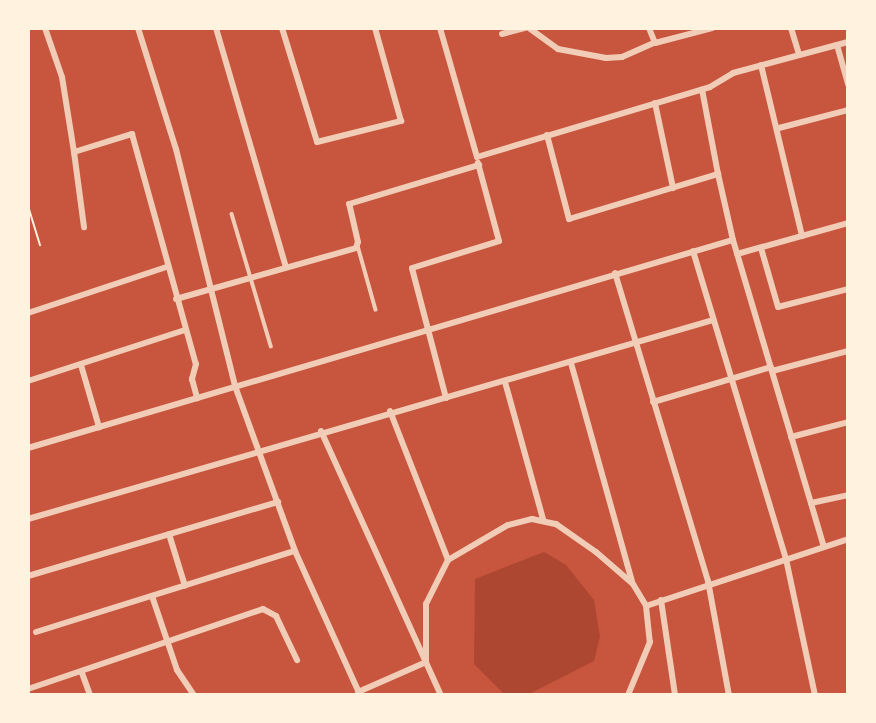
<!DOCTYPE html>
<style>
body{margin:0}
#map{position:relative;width:876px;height:723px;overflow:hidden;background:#c8553d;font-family:"Open Sans",sans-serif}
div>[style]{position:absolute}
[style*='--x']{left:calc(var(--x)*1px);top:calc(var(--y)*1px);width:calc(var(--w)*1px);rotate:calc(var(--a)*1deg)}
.green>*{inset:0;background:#ae4732}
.path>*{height:2px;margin:-1px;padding:0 1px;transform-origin:1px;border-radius:1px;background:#fff3e0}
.service>*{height:3.5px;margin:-1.75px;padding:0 1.75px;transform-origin:1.75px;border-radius:1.75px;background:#f1ccb7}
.minor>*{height:6px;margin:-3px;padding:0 3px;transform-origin:3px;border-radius:3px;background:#f1ccb7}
span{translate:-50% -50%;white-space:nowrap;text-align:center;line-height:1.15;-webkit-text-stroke:6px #fff3e0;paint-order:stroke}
.frame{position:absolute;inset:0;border:30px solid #fff3e0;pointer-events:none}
</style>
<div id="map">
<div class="green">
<i style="clip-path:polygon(544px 552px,566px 565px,594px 600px,600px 637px,594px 661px,527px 695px,505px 695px,474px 664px,475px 579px)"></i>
</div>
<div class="path">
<i style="--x:28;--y:206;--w:41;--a:72.9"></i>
</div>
<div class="service">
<i style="--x:232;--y:214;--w:138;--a:73.5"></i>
<i style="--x:358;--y:246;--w:66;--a:74.3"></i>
</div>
<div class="minor">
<i style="--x:45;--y:28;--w:52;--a:70.9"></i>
<i style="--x:62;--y:77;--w:76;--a:80.9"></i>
<i style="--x:74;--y:152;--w:61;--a:-17.2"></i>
<i style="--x:132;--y:134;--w:239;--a:74.5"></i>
<i style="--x:196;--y:364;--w:16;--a:105"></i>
<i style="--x:192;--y:379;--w:20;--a:75"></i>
<i style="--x:138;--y:28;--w:127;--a:72.6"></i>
<i style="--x:176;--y:149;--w:244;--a:76"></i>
<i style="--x:235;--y:386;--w:176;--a:70"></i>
<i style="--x:295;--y:551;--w:158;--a:65.7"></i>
<i style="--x:216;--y:28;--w:249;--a:73.7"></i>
<i style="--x:282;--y:28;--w:119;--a:72.9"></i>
<i style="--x:317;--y:142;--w:87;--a:-14"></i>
<i style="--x:401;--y:121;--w:97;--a:-105.6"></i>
<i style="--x:440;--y:28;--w:134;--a:74"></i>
<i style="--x:477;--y:157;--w:243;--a:-16.7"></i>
<i style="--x:710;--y:87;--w:27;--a:-31"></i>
<i style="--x:733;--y:73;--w:119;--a:-15.1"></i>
<i style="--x:529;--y:28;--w:36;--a:36"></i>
<i style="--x:558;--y:49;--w:49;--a:10.6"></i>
<i style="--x:606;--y:58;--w:16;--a:-4"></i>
<i style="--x:622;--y:57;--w:34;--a:-24"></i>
<i style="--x:649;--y:28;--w:16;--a:68"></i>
<i style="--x:655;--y:43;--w:59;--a:-14.7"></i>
<i style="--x:791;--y:28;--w:28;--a:73"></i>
<i style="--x:502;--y:34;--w:24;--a:-15"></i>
<i style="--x:837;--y:45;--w:41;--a:74.2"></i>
<i style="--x:761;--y:65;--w:176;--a:76.5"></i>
<i style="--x:655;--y:103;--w:87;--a:78"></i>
<i style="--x:779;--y:128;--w:71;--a:-14.6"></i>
<i style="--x:547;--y:135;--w:87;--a:75.3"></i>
<i style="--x:569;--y:219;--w:156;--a:-16.8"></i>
<i style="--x:718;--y:174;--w:86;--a:-100.7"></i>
<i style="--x:74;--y:152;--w:76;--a:82.4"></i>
<i style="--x:718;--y:174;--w:68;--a:77.2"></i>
<i style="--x:761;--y:248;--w:61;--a:73.9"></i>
<i style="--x:778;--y:307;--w:72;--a:-14.4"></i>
<i style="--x:693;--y:251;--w:322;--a:73.2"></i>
<i style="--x:786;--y:559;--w:139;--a:78"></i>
<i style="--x:737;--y:254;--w:115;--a:-15.6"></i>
<i style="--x:615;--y:273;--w:322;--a:73.2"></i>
<i style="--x:708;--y:581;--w:116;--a:79.6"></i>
<i style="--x:176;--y:299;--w:187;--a:-15.8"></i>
<i style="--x:356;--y:248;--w:6;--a:-72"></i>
<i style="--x:358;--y:242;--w:39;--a:-103"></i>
<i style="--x:349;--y:204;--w:136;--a:-16.7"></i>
<i style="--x:28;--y:313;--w:145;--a:-18.4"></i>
<i style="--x:571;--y:363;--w:227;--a:74.4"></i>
<i style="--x:81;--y:365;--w:65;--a:73.8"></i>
<i style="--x:772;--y:371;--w:79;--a:-14.7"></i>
<i style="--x:28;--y:381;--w:165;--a:-18"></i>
<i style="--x:505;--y:382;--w:142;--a:74.5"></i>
<i style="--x:446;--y:398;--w:134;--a:-104.7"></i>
<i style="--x:412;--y:268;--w:91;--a:-17.2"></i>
<i style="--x:499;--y:241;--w:81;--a:-105.1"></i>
<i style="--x:653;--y:402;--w:123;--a:-16.5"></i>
<i style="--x:390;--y:411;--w:160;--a:68.7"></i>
<i style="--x:321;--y:431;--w:290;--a:65.6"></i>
<i style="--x:791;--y:437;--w:59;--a:-14.7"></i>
<i style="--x:28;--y:448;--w:735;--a:-16.44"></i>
<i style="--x:733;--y:240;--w:320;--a:73.5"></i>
<i style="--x:811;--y:503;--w:38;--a:-12"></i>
<i style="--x:28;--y:519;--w:713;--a:-16.2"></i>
<i style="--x:169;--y:534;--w:54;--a:72.9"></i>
<i style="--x:28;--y:576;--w:261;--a:-16.5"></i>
<i style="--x:152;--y:596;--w:78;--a:71.3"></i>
<i style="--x:177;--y:670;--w:30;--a:56"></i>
<i style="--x:661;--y:600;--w:96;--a:81.6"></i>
<i style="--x:646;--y:606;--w:213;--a:-18.3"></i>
<i style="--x:36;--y:632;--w:271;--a:-17.4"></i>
<i style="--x:82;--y:673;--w:23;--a:70"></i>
<i style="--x:28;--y:689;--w:248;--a:-18.8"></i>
<i style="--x:263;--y:609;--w:15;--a:28"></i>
<i style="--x:276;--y:616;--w:49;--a:64.5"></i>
<i style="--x:358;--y:692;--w:74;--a:-23.8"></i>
<i style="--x:426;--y:662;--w:58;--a:-90"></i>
<i style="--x:426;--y:604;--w:49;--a:-63.4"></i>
<i style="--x:448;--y:560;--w:69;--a:-30.3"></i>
<i style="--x:508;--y:525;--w:25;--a:-14"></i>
<i style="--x:532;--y:519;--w:25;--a:12"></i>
<i style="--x:556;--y:524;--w:49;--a:35"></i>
<i style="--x:596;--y:552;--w:49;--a:40.9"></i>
<i style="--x:633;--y:584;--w:26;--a:59"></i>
<i style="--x:646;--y:606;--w:36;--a:84"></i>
<i style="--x:650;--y:642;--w:57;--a:112.5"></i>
</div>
<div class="frame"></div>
</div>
